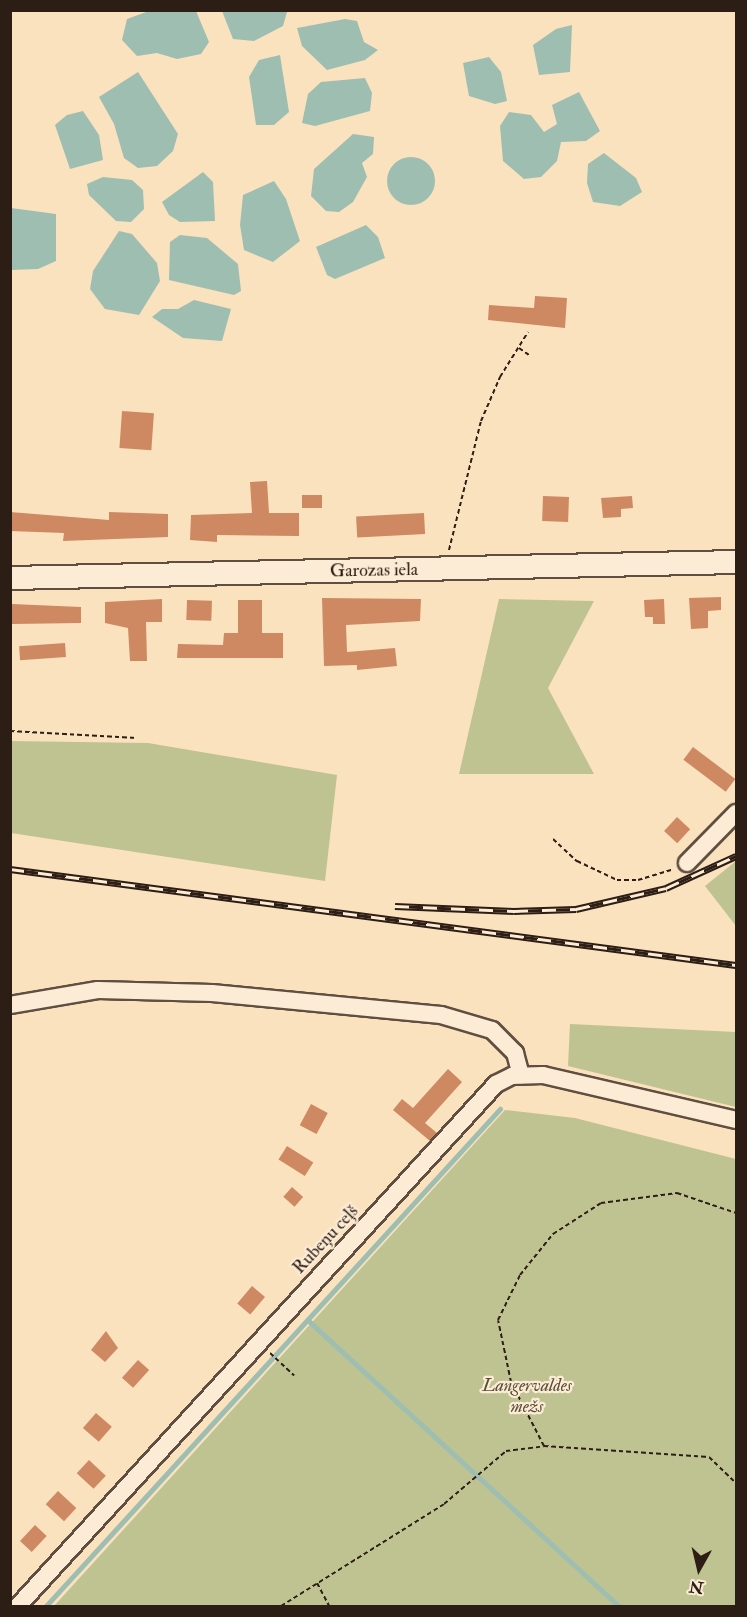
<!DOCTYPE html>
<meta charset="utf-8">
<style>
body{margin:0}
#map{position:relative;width:747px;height:1617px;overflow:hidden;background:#fae2bf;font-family:"IM FELL Double Pica",serif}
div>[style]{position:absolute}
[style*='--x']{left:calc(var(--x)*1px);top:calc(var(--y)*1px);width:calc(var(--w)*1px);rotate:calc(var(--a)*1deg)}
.green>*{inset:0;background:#bfc391}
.water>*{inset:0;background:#9ebeb1}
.round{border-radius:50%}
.stream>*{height:4.5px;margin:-2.25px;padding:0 2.25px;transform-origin:2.25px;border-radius:2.25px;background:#9ebeb1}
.building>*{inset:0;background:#ce8962;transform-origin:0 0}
.path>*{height:2px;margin-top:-1px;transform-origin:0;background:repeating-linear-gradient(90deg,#2c1d15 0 4.5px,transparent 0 7.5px)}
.roads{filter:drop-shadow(2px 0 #604e40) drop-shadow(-2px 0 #604e40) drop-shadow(0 2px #604e40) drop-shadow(0 -2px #604e40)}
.street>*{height:16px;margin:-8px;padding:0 8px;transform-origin:8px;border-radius:8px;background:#fcecd5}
.secondary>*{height:22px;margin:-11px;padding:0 11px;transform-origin:11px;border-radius:11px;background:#fcecd5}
.rail>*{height:7px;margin-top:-3.5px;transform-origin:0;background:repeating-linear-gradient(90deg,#fcecd5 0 14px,#2c1d15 0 28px);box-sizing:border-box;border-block:2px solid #2c1d15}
span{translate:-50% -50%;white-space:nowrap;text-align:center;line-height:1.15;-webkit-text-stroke:4.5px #fcecd5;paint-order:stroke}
.street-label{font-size:18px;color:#2c1d15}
.park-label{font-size:18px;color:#584f3a;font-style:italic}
.frame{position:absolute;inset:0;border:12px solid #2c1d15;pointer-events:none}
.north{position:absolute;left:669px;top:1539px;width:60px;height:60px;-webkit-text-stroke:4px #fcecd5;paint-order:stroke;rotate:188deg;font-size:16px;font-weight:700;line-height:24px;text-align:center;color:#2c1d15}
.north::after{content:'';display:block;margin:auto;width:21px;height:27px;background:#2c1d15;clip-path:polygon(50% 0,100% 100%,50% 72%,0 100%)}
</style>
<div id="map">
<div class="green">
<i style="clip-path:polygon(499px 599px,594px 601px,548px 688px,594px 774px,459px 774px)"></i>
<i style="clip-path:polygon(10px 741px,148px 743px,337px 775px,325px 881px,11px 833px)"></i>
<i style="clip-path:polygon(736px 861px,736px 926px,705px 886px)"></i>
<i style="clip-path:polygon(570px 1024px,736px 1032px,736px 1107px,568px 1066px)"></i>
<i style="clip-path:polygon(505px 1110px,575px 1118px,736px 1159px,736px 1606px,54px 1606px)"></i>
</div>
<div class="water">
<i style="clip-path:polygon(196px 11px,209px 42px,201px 54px,177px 59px,157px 53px,137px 56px,122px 40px,127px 19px,149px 11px)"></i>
<i style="clip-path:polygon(222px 11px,286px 10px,287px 12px,283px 26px,254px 41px,233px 39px)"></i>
<i style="clip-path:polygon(345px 19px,357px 21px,364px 42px,378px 50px,365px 60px,327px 70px,302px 46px,297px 28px)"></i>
<i style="clip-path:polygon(572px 25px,570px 72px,539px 75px,533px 45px,556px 29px)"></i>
<i style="clip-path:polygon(280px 55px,289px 112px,274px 125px,256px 125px,249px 77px,259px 60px)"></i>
<i style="clip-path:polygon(489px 57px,501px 72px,507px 101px,495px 104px,469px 96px,463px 63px)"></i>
<i style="clip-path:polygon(138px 72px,178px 134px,173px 151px,157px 166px,138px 168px,124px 158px,114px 124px,99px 97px)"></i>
<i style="clip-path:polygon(365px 78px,372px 93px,370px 111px,315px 126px,302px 123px,308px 94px,321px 82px)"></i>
<i style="clip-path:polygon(579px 92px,600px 131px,586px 141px,561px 142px,557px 161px,541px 177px,524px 179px,503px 161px,500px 126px,509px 112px,531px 115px,544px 132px,557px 124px,552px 105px)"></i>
<i style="clip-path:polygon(83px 111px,99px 135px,103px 160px,70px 169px,55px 125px,67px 115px)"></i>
<i style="clip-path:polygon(353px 134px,374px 137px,373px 154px,362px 163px,367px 177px,353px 202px,339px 212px,326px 211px,311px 196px,314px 169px)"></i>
<i style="clip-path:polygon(604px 153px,636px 178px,642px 192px,620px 206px,593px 202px,587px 183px,588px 164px)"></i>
<i class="round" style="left:387px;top:157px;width:48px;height:48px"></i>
<i style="clip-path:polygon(203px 172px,213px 182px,215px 221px,180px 222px,169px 215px,162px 202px)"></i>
<i style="clip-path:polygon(103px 177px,132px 180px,143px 190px,144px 209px,131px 222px,116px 221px,89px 195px,87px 184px)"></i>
<i style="clip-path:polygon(274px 181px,286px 199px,300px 241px,273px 262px,244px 250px,240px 225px,243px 195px)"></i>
<i style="clip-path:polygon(11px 208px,56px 214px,56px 261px,38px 269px,11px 270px)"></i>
<i style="clip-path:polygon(366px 225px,378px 237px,385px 258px,335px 279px,327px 275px,316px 247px)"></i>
<i style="clip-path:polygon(119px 231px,132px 234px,157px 263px,160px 281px,139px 315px,105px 309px,90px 289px,93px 271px)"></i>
<i style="clip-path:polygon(180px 235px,207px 238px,238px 264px,241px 291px,234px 295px,169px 280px,170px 242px)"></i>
<i style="clip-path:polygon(194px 300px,231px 309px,222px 341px,183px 338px,152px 317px,162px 309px,178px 309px)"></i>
</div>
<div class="stream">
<i style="--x:309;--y:1321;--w:421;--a:42.6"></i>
<i style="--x:46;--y:1606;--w:673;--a:-47.59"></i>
</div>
<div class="building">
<i style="clip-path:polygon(535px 296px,567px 298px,565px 328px,488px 320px,489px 305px,534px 308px)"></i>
<i style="left:122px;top:411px;width:32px;height:37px;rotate:4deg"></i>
<i style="clip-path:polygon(267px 481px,269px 513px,299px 513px,299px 536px,217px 535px,217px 542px,190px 540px,191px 515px,252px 513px,250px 482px)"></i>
<i style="left:302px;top:495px;width:20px;height:13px"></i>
<i style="left:543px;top:496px;width:26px;height:25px;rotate:2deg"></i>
<i style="clip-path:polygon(632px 496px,633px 508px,621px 509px,621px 517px,603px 518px,601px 498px)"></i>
<i style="clip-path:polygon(10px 512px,109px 520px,109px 512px,168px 514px,168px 537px,63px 541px,64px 533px,10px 531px)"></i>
<i style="left:424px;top:513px;width:21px;height:68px;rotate:87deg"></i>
<i style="clip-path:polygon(721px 597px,721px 610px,708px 611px,708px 628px,691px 629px,689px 598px)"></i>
<i style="clip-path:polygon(322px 598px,421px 599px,420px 621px,346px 625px,347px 652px,395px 648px,397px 666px,357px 670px,357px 665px,324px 666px)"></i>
<i style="clip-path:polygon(162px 599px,162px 622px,146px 622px,147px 661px,130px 661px,128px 628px,105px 623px,105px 602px)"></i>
<i style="clip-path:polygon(664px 599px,665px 624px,653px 624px,653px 617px,645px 617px,644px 600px)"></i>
<i style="left:187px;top:600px;width:25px;height:20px;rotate:2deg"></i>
<i style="clip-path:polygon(238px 600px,262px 600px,262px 633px,283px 633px,283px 658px,177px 658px,178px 644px,223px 645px,224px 633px,238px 633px)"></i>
<i style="clip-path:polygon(12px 604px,81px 607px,81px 623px,12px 624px)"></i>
<i style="left:65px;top:643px;width:14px;height:46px;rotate:86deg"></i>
<i style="left:693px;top:747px;width:53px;height:16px;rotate:37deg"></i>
<i style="left:677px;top:817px;width:18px;height:19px;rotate:43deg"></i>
<i style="clip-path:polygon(448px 1069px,462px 1082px,425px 1123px,437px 1133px,430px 1141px,393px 1110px,402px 1099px,413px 1108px)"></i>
<i style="left:311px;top:1104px;width:19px;height:24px;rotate:28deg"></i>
<i style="left:287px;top:1146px;width:31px;height:16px;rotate:32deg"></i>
<i style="left:292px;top:1187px;width:15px;height:13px;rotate:42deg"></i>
<i style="left:252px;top:1286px;width:17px;height:23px;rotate:40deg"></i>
<i style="clip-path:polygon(106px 1331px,118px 1348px,105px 1362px,91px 1350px)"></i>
<i style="left:138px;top:1360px;width:15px;height:24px;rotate:42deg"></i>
<i style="left:96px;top:1413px;width:21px;height:20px;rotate:41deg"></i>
<i style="left:89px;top:1460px;width:23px;height:18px;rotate:43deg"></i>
<i style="left:58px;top:1491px;width:25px;height:18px;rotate:43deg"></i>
<i style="left:35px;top:1525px;width:16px;height:22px;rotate:43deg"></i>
</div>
<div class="path">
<i style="--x:519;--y:348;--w:12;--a:35"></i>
<i style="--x:449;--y:550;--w:133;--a:-76.1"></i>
<i style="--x:481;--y:421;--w:48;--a:-66.6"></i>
<i style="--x:500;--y:377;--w:53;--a:-58.1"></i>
<i style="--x:10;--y:731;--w:127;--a:3.2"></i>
<i style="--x:553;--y:839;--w:33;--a:43"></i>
<i style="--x:577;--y:861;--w:44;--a:25.4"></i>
<i style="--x:617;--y:880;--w:21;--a:0"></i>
<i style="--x:638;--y:880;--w:37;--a:-17"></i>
<i style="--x:270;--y:1353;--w:33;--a:43"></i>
<i style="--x:544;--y:1446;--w:72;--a:-117.3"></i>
<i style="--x:511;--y:1382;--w:63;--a:-101.8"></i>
<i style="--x:498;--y:1320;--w:50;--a:-63.9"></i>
<i style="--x:520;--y:1275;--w:53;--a:-51.2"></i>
<i style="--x:553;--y:1234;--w:57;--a:-32.9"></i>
<i style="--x:601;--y:1203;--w:77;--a:-7.5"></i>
<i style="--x:677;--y:1193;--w:62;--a:18.7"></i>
<i style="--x:317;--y:1583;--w:26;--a:62"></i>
<i style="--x:281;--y:1606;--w:192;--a:-32"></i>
<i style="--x:444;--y:1504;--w:82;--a:-40.5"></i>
<i style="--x:506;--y:1451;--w:38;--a:-7"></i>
<i style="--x:544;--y:1446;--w:165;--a:3.8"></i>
<i style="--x:709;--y:1457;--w:37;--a:44"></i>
</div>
<div class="roads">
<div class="street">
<i style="--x:687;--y:863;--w:70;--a:-45.6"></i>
<i style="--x:10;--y:1005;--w:89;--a:-9.7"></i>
<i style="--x:98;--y:990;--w:114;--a:1.5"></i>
<i style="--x:212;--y:993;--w:230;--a:5.5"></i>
<i style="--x:441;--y:1015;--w:53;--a:16.4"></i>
<i style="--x:492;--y:1030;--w:33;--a:45"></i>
<i style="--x:515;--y:1053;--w:23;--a:75"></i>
<i style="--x:18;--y:1606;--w:708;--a:-47.52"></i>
<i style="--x:496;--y:1084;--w:18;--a:-27"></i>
<i style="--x:512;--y:1076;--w:31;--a:-2"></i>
<i style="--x:543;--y:1075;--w:198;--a:13.1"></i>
</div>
<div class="secondary">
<i style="--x:10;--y:578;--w:726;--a:-1.26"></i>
</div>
</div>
<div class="rail">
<i style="--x:10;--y:869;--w:732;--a:7.53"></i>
<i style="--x:395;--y:906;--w:119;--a:2.4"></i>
<i style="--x:514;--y:911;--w:62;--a:-1.8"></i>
<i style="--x:576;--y:909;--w:92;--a:-13.1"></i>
<i style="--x:666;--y:888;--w:77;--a:-24.6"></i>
</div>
<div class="street-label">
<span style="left:374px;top:571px;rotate:-1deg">Garozas iela</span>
<span style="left:326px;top:1240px;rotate:-47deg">Rubeņu ceļš</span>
</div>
<div class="park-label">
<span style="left:527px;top:1397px">Langervaldes<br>mežs</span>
</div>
<div class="frame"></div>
<div class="north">N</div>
</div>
